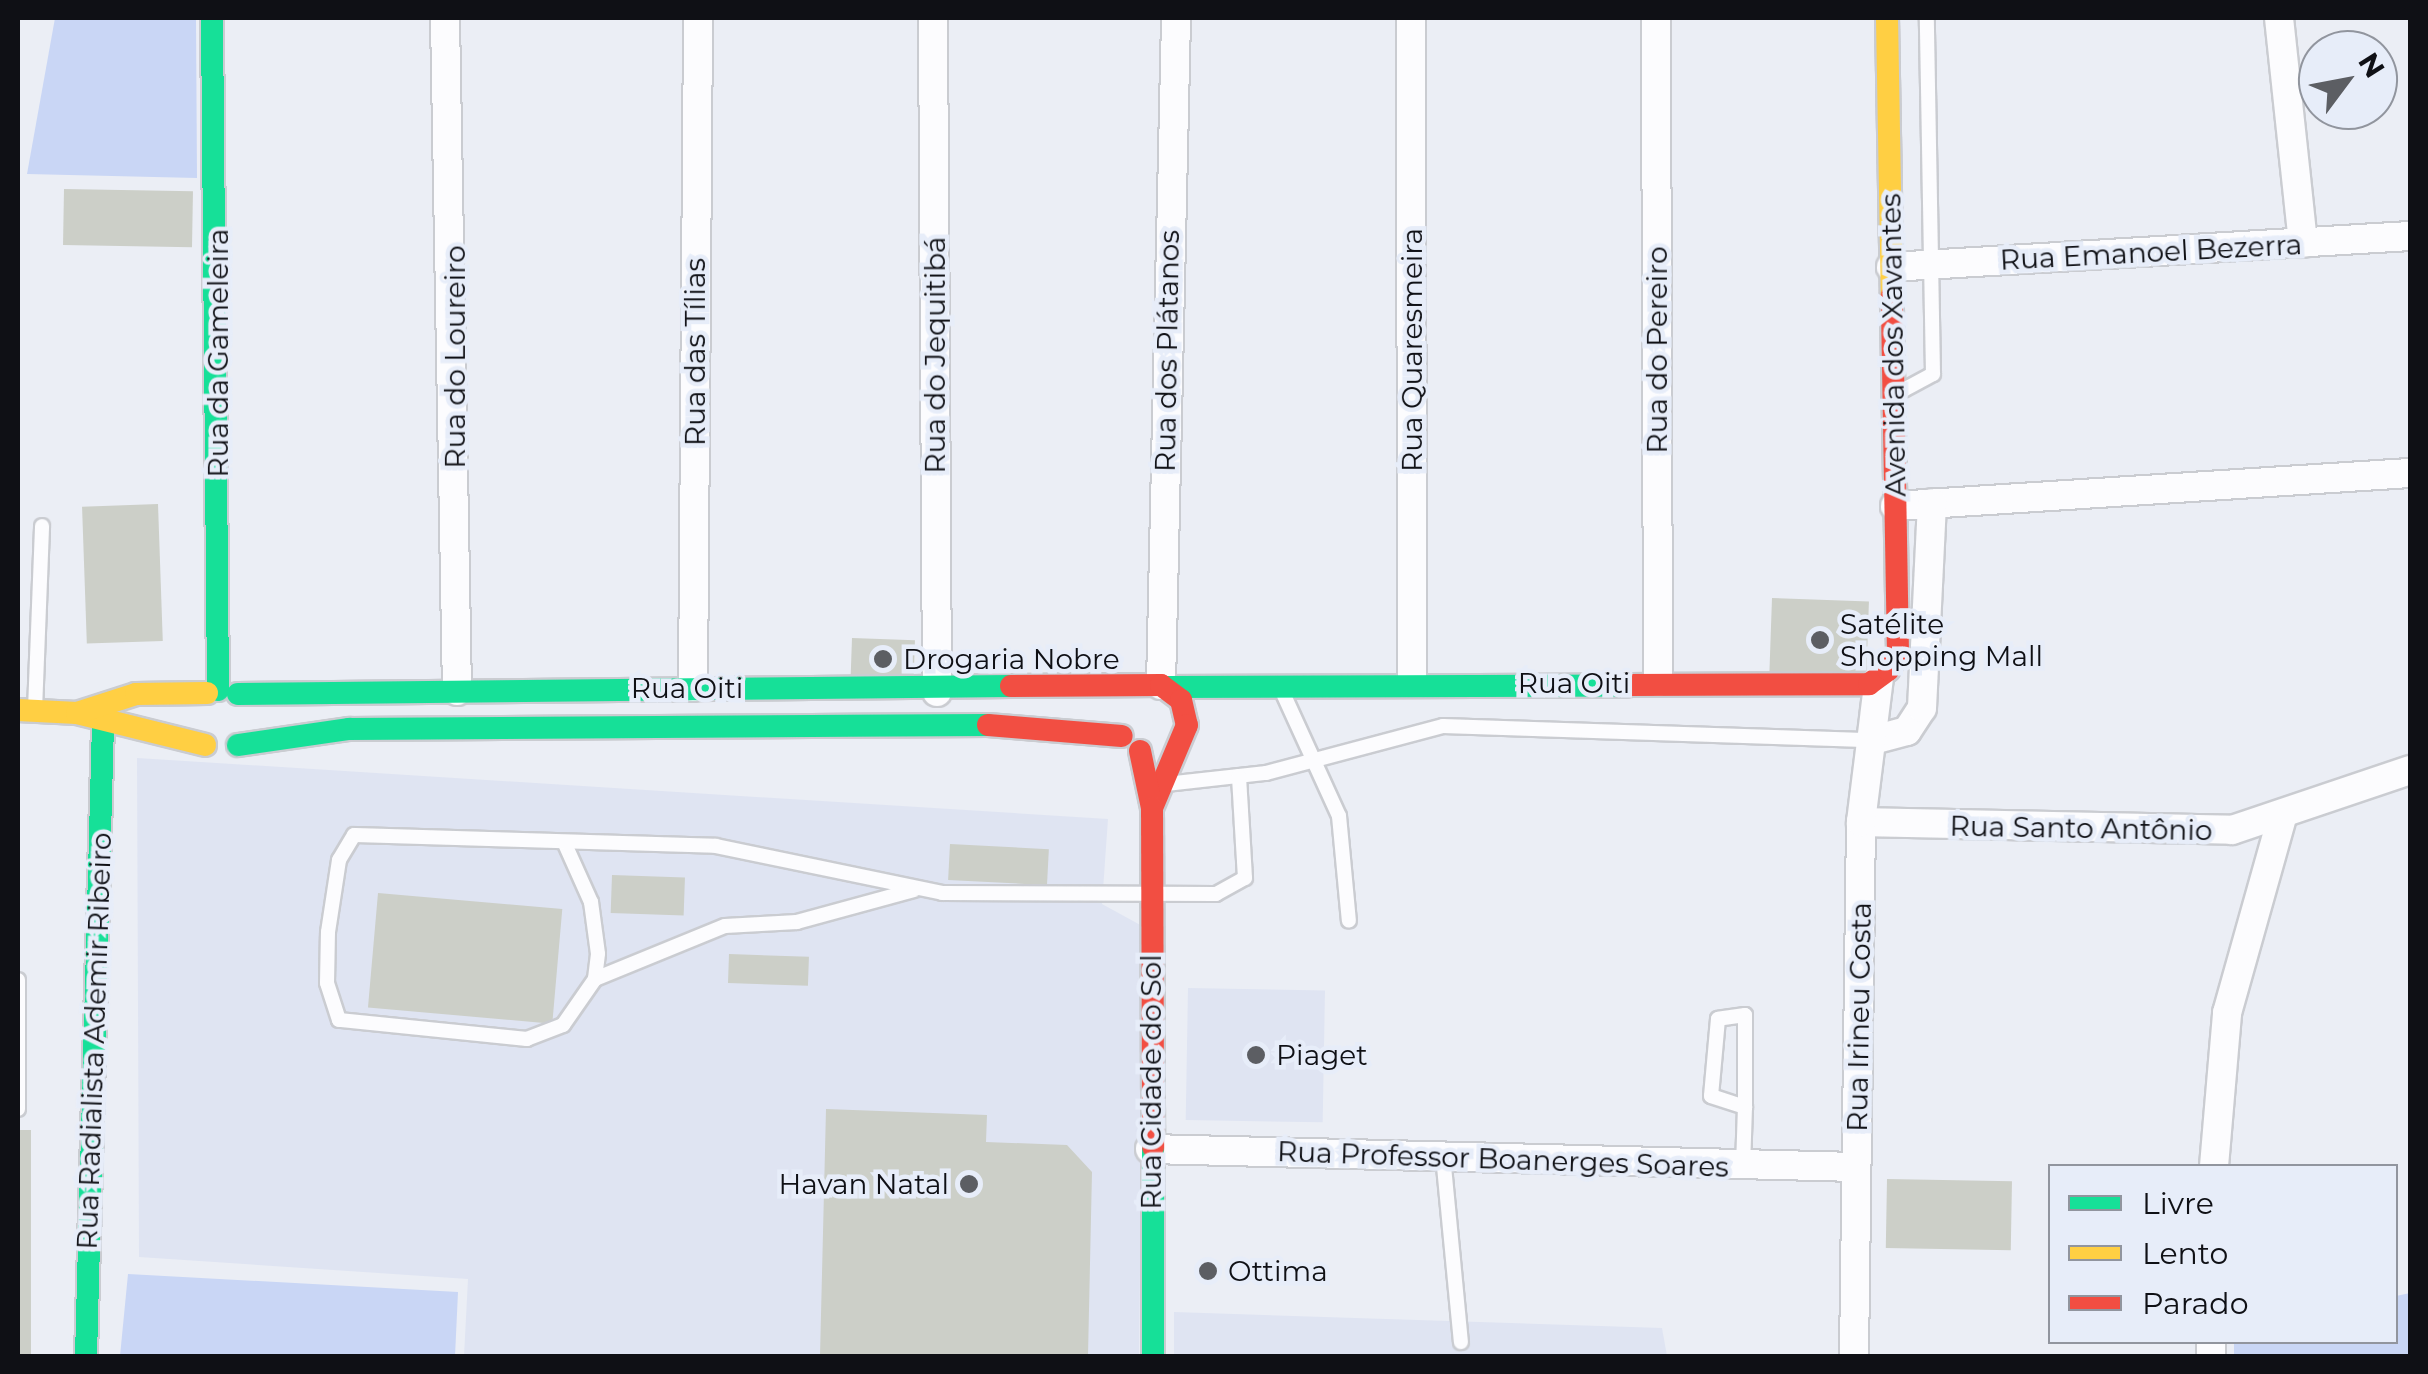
<!DOCTYPE html>
<meta charset="utf-8">
<style>
body{margin:0}
#map{position:relative;width:2428px;height:1374px;overflow:hidden;background:#ebeef5;font-family:Montserrat,sans-serif}
div>[style]{position:absolute}
[style*='--x']{left:calc(var(--x)*1px);top:calc(var(--y)*1px);width:calc(var(--w)*1px);rotate:calc(var(--a)*1deg)}
.built>*{inset:0;background:#dfe4f2;transform-origin:0 0}
.green>*{inset:0;background:#c9d6f5}
.building>*{inset:0;background:#cccfc8;transform-origin:0 0}
.roads{filter:drop-shadow(2px 0 #caccd1) drop-shadow(-2px 0 #caccd1) drop-shadow(0 2px #caccd1) drop-shadow(0 -2px #caccd1)}
.lane>*{height:14px;margin:-7px;padding:0 7px;transform-origin:7px;border-radius:7px;background:#fcfcfe}
.street>*{height:28px;margin:-14px;padding:0 14px;transform-origin:14px;border-radius:14px;background:#fcfcfe}
.fast>*{height:22px;margin:-11px;padding:0 11px;transform-origin:11px;border-radius:11px;background:#16e098}
.slow>*{height:22px;margin:-11px;padding:0 11px;transform-origin:11px;border-radius:11px;background:#ffcf43}
.jam>*{height:22px;margin:-11px;padding:0 11px;transform-origin:11px;border-radius:11px;background:#f24e42}
.dots>*{width:28px;height:28px;translate:-50% -50%;box-sizing:border-box;border:5px solid #e7edf9;border-radius:50%}
span{translate:-50% -50%;white-space:nowrap;text-align:center;line-height:1.15;-webkit-text-stroke:9px #e7edf9;paint-order:stroke}
.street-label{font-size:28px;color:#0f1015}
.poi-label{font-size:28px;color:#0f1015}
.left{translate:0 -50%;text-align:left}
.right{translate:-100% -50%;text-align:right}
.frame{position:absolute;inset:0;border:20px solid #0f1015;pointer-events:none}
.legend{position:absolute;left:2048px;top:1164px;width:350px;height:180px;box-sizing:border-box;background:#e7edf9;border:2px solid #91959e;margin:0;padding:12px 18px;list-style:none;font-size:30px;color:#0f1015}
.legend li{display:flex;align-items:center;gap:20px;height:50px}
.legend b{width:50px;border:2px solid #91959e}
.north{position:absolute;left:2298px;top:30px;width:100px;height:100px;box-sizing:border-box;background:#e7edf9;border:2px solid #91959e;border-radius:50%;rotate:58deg;font-size:28px;font-weight:700;line-height:40px;text-align:center;color:#0f1015}
.north::after{content:'';display:block;margin:auto;width:35px;height:45px;background:#5c5e63;clip-path:polygon(50% 0,100% 100%,50% 72%,0 100%)}
</style>
<div id="map">
<div class="built">
<i style="clip-path:polygon(137px 758px,1108px 819px,1102px 904px,1144px 927px,1139px 1356px,464px 1356px,468px 1279px,139px 1257px)"></i>
<i style="left:1188px;top:988px;width:137px;height:132px;rotate:1deg"></i>
<i style="clip-path:polygon(1174px 1312px,1662px 1328px,1667px 1356px,1174px 1356px)"></i>
</div>
<div class="green">
<i style="clip-path:polygon(55px 18px,196px 18px,197px 178px,27px 174px)"></i>
<i style="clip-path:polygon(128px 1274px,458px 1292px,455px 1356px,120px 1356px)"></i>
<i style="clip-path:polygon(2410px 1293px,2410px 1356px,2234px 1356px,2234px 1342px,2396px 1342px,2396px 1296px)"></i>
</div>
<div class="building">
<i style="left:64px;top:189px;width:129px;height:56px;rotate:1deg"></i>
<i style="left:158px;top:504px;width:137px;height:76px;rotate:88deg"></i>
<i style="left:1772px;top:598px;width:97px;height:81px;rotate:2deg"></i>
<i style="left:852px;top:638px;width:63px;height:41px;rotate:2deg"></i>
<i style="left:950px;top:844px;width:99px;height:36px;rotate:3deg"></i>
<i style="left:612px;top:875px;width:73px;height:38px;rotate:2deg"></i>
<i style="left:378px;top:893px;width:185px;height:115px;rotate:5deg"></i>
<i style="left:729px;top:954px;width:80px;height:29px;rotate:2deg"></i>
<i style="clip-path:polygon(826px 1109px,987px 1115px,986px 1142px,1067px 1145px,1092px 1172px,1088px 1356px,820px 1356px)"></i>
<i style="left:18px;top:1130px;width:13px;height:226px"></i>
<i style="left:1887px;top:1179px;width:125px;height:69px;rotate:1deg"></i>
</div>
<div class="roads">
<div class="lane">
<i style="--x:1894;--y:395;--w:44;--a:-28.3"></i>
<i style="--x:1933;--y:374;--w:356;--a:-91"></i>
<i style="--x:1282;--y:691;--w:137;--a:65.5"></i>
<i style="--x:1339;--y:816;--w:105;--a:84.6"></i>
<i style="--x:35;--y:710;--w:184;--a:-87.8"></i>
<i style="--x:1166;--y:784;--w:101;--a:-6.3"></i>
<i style="--x:1266;--y:773;--w:183;--a:-14.9"></i>
<i style="--x:1443;--y:726;--w:429;--a:1.9"></i>
<i style="--x:565;--y:844;--w:64;--a:65.9"></i>
<i style="--x:591;--y:902;--w:52;--a:82.3"></i>
<i style="--x:598;--y:954;--w:25;--a:97"></i>
<i style="--x:595;--y:979;--w:56;--a:124.8"></i>
<i style="--x:563;--y:1025;--w:39;--a:159"></i>
<i style="--x:527;--y:1039;--w:189;--a:-174.2"></i>
<i style="--x:339;--y:1020;--w:39;--a:-108"></i>
<i style="--x:327;--y:983;--w:51;--a:-88.9"></i>
<i style="--x:328;--y:932;--w:73;--a:-81.3"></i>
<i style="--x:339;--y:860;--w:29;--a:-59"></i>
<i style="--x:354;--y:835;--w:362;--a:1.7"></i>
<i style="--x:716;--y:846;--w:231;--a:11.7"></i>
<i style="--x:942;--y:893;--w:274;--a:0.2"></i>
<i style="--x:1216;--y:894;--w:33;--a:-29"></i>
<i style="--x:1245;--y:878;--w:102;--a:-93.4"></i>
<i style="--x:595;--y:979;--w:140;--a:-22.2"></i>
<i style="--x:725;--y:926;--w:72;--a:-3.2"></i>
<i style="--x:797;--y:922;--w:121;--a:-15.3"></i>
<i style="--x:18;--y:980;--w:129;--a:90"></i>
<i style="--x:1443;--y:1156;--w:187;--a:84.5"></i>
<i style="--x:1743;--y:1167;--w:60;--a:-88.1"></i>
<i style="--x:1745;--y:1107;--w:92;--a:-90"></i>
<i style="--x:1745;--y:1015;--w:27;--a:172"></i>
<i style="--x:1718;--y:1019;--w:77;--a:95.2"></i>
<i style="--x:1711;--y:1096;--w:36;--a:18"></i>
</div>
<div class="street">
<i style="--x:445;--y:18;--w:673;--a:88.98"></i>
<i style="--x:933;--y:18;--w:674;--a:89.66"></i>
<i style="--x:1411;--y:18;--w:665;--a:89.91"></i>
<i style="--x:1656;--y:18;--w:664;--a:89.83"></i>
<i style="--x:2279;--y:18;--w:226;--a:83.9"></i>
<i style="--x:1891;--y:267;--w:520;--a:-3.42"></i>
<i style="--x:1895;--y:506;--w:516;--a:-3.67"></i>
<i style="--x:1161;--y:685;--w:667;--a:-88.71"></i>
<i style="--x:693;--y:687;--w:669;--a:-89.57"></i>
<i style="--x:1873;--y:740;--w:35;--a:-15"></i>
<i style="--x:1907;--y:731;--w:27;--a:-57"></i>
<i style="--x:1922;--y:708;--w:205;--a:-87.2"></i>
<i style="--x:1861;--y:822;--w:371;--a:1.2"></i>
<i style="--x:2232;--y:830;--w:188;--a:-18.6"></i>
<i style="--x:1150;--y:1149;--w:706;--a:1.46"></i>
<i style="--x:2214;--y:1166;--w:154;--a:-85.1"></i>
<i style="--x:2227;--y:1013;--w:204;--a:-74.3"></i>
<i style="--x:1854;--y:1356;--w:534;--a:-89.25"></i>
<i style="--x:1861;--y:822;--w:145;--a:-82.9"></i>
<i style="--x:2211;--y:1356;--w:14;--a:-90"></i>
</div>
<div class="fast">
<i style="--x:212;--y:18;--w:672;--a:89.49"></i>
<i style="--x:1165;--y:687;--w:463;--a:-0.2"></i>
<i style="--x:238;--y:694;--w:773;--a:-0.59"></i>
<i style="--x:238;--y:745;--w:112;--a:-8.2"></i>
<i style="--x:349;--y:729;--w:639;--a:-0.36"></i>
<i style="--x:1153;--y:1147;--w:209;--a:90"></i>
<i style="--x:86;--y:1356;--w:631;--a:-88.46"></i>
</div>
<div class="slow">
<i style="--x:1887;--y:18;--w:278;--a:89"></i>
<i style="--x:18;--y:710;--w:59;--a:2.9"></i>
<i style="--x:77;--y:713;--w:132;--a:14"></i>
<i style="--x:77;--y:713;--w:62;--a:-17.9"></i>
<i style="--x:136;--y:694;--w:71;--a:-0.8"></i>
</div>
<div class="jam">
<i style="--x:1628;--y:685;--w:241;--a:-0.2"></i>
<i style="--x:1869;--y:684;--w:24;--a:-36"></i>
<i style="--x:1888;--y:670;--w:20;--a:-60"></i>
<i style="--x:1898;--y:653;--w:357;--a:-91"></i>
<i style="--x:1011;--y:686;--w:150;--a:-0.4"></i>
<i style="--x:1161;--y:685;--w:25;--a:37"></i>
<i style="--x:1181;--y:700;--w:26;--a:77"></i>
<i style="--x:1187;--y:725;--w:90;--a:112.9"></i>
<i style="--x:988;--y:725;--w:134;--a:4.7"></i>
<i style="--x:1140;--y:751;--w:58;--a:78.1"></i>
<i style="--x:1152;--y:808;--w:339;--a:89.8"></i>
</div>
</div>
<div class="dots">
<i style="left:1820px;top:640px;background:#5c5e63"></i>
<i style="left:883px;top:659px;background:#5c5e63"></i>
<i style="left:1256px;top:1055px;background:#5c5e63"></i>
<i style="left:969px;top:1184px;background:#5c5e63"></i>
<i style="left:1208px;top:1271px;background:#5c5e63"></i>
</div>
<div class="street-label">
<span style="left:2151px;top:252px;rotate:-3deg">Rua Emanoel Bezerra</span>
<span style="left:1893px;top:345px;rotate:-91deg">Avenida dos Xavantes</span>
<span style="left:1412px;top:350px;rotate:-90deg">Rua Quaresmeira</span>
<span style="left:1657px;top:350px;rotate:-90deg">Rua do Pereiro</span>
<span style="left:1167px;top:351px;rotate:-89deg">Rua dos Plátanos</span>
<span style="left:695px;top:352px;rotate:-90deg">Rua das Tílias</span>
<span style="left:218px;top:353px;rotate:-90deg">Rua da Gameleira</span>
<span style="left:935px;top:355px;rotate:-90deg">Rua do Jequitibá</span>
<span style="left:455px;top:357px;rotate:-90deg">Rua do Loureiro</span>
<span style="left:1574px;top:683px">Rua Oiti</span>
<span style="left:687px;top:688px">Rua Oiti</span>
<span style="left:2081px;top:828px;rotate:1deg">Rua Santo Antônio</span>
<span style="left:1859px;top:1017px;rotate:-89deg">Rua Irineu Costa</span>
<span style="left:94px;top:1041px;rotate:-88deg">Rua Radialista Ademir Ribeiro</span>
<span style="left:1151px;top:1082px;rotate:-90deg">Rua Cidade do Sol</span>
<span style="left:1503px;top:1159px;rotate:2deg">Rua Professor Boanerges Soares</span>
</div>
<div class="poi-label">
<span class="left" style="left:1840px;top:640px">Satélite<br>Shopping Mall</span>
<span class="left" style="left:903px;top:659px">Drogaria Nobre</span>
<span class="left" style="left:1276px;top:1055px">Piaget</span>
<span class="right" style="left:949px;top:1184px">Havan Natal</span>
<span class="left" style="left:1228px;top:1271px">Ottima</span>
</div>
<div class="frame"></div>
<ul class="legend">
<li><b style="height:12px;background:#16e098"></b>Livre</li>
<li><b style="height:12px;background:#ffcf43"></b>Lento</li>
<li><b style="height:12px;background:#f24e42"></b>Parado</li>
</ul>
<div class="north">N</div>
</div>
